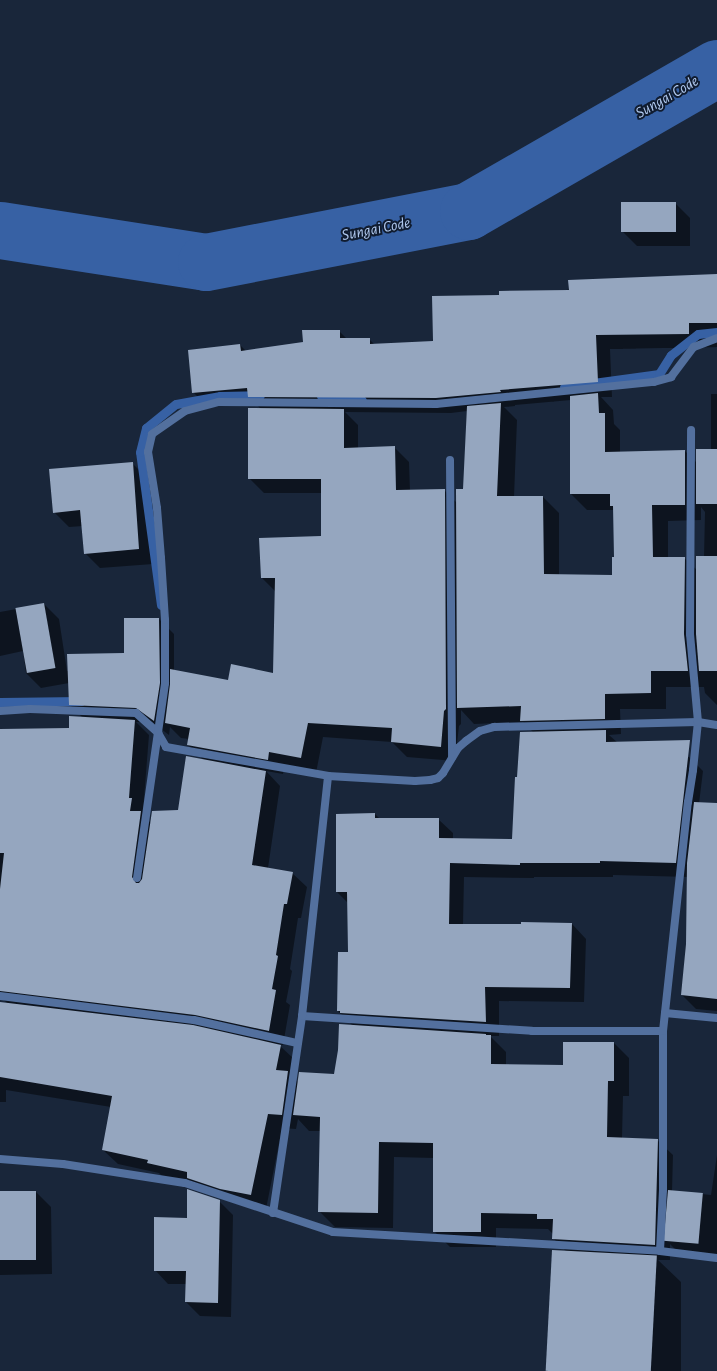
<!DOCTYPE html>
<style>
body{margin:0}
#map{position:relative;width:717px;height:1371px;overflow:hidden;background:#19263a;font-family:"Alegreya Sans",sans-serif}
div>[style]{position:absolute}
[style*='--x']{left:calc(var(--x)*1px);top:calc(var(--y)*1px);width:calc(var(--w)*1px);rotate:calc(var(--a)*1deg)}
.shadow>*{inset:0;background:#0007}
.stream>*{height:9px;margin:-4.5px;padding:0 4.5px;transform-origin:4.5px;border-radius:4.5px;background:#3761a4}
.river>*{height:57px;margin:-28.5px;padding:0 28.5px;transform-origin:28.5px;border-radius:28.5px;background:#3761a4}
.building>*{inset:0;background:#95a6bf;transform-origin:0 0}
.street>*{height:8px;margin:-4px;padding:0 4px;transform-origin:4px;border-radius:4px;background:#53709e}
span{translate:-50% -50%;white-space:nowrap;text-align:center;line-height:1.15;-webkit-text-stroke:4px #101c30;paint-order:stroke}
.water-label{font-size:16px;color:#b1c9ef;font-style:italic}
</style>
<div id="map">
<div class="shadow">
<i style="clip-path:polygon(675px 203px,690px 218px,690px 246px,637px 246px,622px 231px)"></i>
<i style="clip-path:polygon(evenodd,717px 276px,717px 347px,610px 349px,612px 397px,601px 397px,613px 410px,614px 424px,620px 430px,620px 452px,685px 451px,697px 463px,711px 450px,711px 394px,717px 394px,717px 705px,705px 693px,704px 687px,666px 687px,666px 709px,620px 709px,621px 734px,609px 735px,618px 743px,648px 756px,689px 757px,703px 771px,690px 877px,613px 875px,613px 877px,534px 877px,534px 878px,464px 877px,463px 925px,572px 924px,586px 939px,584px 1002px,499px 1001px,499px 1036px,490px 1036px,506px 1052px,506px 1065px,564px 1066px,614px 1043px,629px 1058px,629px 1096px,623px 1096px,622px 1138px,657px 1140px,673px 1155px,672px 1191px,711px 1195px,717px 1155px,717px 1258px,681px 1255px,670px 1244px,670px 1260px,658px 1260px,681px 1282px,681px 1371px,552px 1371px,567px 1252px,554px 1239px,554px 1235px,548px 1229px,496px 1228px,496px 1247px,450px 1247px,434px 1231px,434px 1158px,394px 1157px,393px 1228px,335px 1227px,319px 1211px,321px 1131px,309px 1131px,298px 1119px,296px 1129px,282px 1128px,266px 1209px,163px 1177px,159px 1173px,118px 1164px,103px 1150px,111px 1107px,6px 1090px,6px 1102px,0 1102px,0 1003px,7px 1003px,0 996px,0 730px,70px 729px,83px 718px,70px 705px,69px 683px,41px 688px,26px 673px,23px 651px,0 656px,0 610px,0 612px,44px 604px,59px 619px,67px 671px,125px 654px,159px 619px,174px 634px,174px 671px,229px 681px,274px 674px,276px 592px,262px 578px,260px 539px,322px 537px,322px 493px,264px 493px,249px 478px,261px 409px,255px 403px,208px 407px,193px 392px,240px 345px,246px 351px,304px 343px,339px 331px,347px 339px,369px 339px,375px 345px,434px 342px,500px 296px,717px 276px,571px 400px,571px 494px,587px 510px,614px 510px,615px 558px,613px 576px,559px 575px,559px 513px,543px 497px,514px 497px,517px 420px,504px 407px,515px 406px,515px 405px,571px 400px,717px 276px,467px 411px,464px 490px,457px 503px,444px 490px,410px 491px,409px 462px,394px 447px,358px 449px,358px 425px,345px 412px,451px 413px,467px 411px,717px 276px,701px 507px,705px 512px,704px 557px,697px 570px,684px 558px,668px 558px,668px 521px,701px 520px,701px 507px,717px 276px,461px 710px,474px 724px,523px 722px,534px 733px,518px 778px,513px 840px,453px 839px,453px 833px,438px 819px,380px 819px,375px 814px,337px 892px,348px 903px,349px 953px,338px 1011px,353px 1026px,335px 1075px,299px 1083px,292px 1076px,295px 1060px,278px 1044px,283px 1045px,290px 1005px,286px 1002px,292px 971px,290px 969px,298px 918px,301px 918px,307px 887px,292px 873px,268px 868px,280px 786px,266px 771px,283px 774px,284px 767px,316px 773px,323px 737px,392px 742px,407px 757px,455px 761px,459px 726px,461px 724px,461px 710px,717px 276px,136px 722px,152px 722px,169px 735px,170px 727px,181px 738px,189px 739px,188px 745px,204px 760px,179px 811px,151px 823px,145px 817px,143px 811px,149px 735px,136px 722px)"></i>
<i style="clip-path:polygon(133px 464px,148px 479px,153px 564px,100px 568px,85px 553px,83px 526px,69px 527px,54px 512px)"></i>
<i style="clip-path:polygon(687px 933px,717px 933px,717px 1011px,696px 1009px,682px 995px)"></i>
<i style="clip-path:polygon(0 1192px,36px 1192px,51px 1207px,52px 1274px,0 1275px)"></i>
<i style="clip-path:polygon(219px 1201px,233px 1215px,231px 1317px,200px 1316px,186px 1302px,186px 1284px,168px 1284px,155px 1270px,188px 1219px)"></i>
</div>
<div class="stream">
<i style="--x:564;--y:387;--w:96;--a:-7.8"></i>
<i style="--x:659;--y:374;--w:22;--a:-58"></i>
<i style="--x:671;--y:355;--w:34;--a:-38"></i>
<i style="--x:698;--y:334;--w:19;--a:-6"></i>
<i style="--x:321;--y:396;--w:41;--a:5.6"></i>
<i style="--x:161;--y:605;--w:154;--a:-97.8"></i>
<i style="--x:140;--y:452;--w:25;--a:-76"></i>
<i style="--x:146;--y:428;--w:38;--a:-39"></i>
<i style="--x:176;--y:404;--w:45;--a:-10.3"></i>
<i style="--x:220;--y:396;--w:40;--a:-1.4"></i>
<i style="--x:0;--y:702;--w:81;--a:-0.7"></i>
</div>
<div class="river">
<i style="--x:0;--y:230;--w:208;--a:8.8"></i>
<i style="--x:206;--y:262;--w:267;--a:-11"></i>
<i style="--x:468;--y:211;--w:287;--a:-29.9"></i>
</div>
<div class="building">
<i style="left:621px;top:202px;width:55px;height:30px"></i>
<i style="clip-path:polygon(717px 274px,717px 323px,689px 323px,689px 334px,596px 335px,598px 382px,500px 390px,501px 392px,436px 398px,248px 397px,247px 388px,192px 393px,188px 350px,240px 344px,241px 351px,303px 342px,302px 330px,340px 330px,340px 338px,370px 338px,370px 344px,433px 341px,432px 296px,499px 295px,499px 291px,569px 290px,568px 280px)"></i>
<i style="clip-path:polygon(598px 393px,599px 413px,605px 413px,605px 452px,685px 450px,685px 505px,652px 505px,653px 557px,685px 557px,684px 634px,688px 671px,651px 671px,651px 693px,605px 694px,605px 719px,520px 721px,521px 706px,457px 708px,456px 489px,463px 489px,467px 406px,501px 403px,497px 496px,543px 496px,544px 574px,612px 575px,612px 557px,614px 557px,613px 506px,610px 506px,610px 494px,570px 494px,570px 396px)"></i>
<i style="clip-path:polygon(248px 408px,344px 409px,344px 448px,395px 446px,396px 490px,445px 489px,446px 709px,444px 711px,441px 747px,391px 742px,392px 728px,308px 723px,301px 758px,269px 752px,268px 760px,187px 745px,190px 728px,165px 723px,170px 684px,170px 669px,228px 680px,231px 664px,273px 673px,275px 578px,261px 578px,259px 538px,321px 536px,321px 479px,248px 479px)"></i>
<i style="left:696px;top:449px;width:21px;height:55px"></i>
<i style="clip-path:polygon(133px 462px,139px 549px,84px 554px,80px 510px,53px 513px,49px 469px)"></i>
<i style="clip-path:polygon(696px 556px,717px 556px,717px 671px,699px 671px,696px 634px)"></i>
<i style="left:44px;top:603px;width:66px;height:29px;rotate:80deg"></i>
<i style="clip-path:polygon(124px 618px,159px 618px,160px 683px,154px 721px,136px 708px,69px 705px,67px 654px,124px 653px)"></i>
<i style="clip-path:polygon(69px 716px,135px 720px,129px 798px,132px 798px,130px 811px,141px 811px,132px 877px,136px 883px,139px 883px,142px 879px,152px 811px,178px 810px,186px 756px,266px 771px,252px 865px,293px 872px,287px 904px,284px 904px,276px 955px,278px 956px,272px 989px,276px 990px,269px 1031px,195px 1015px,0 991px,0 889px,4px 853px,0 853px,0 729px,69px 728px)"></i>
<i style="clip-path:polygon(606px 730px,606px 742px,690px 740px,676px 863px,600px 861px,600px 863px,520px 863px,520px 865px,450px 863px,449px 924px,521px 924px,521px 922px,572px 923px,570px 988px,485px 987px,486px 1022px,340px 1013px,340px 1011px,337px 1011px,338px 952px,348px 952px,347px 892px,336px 892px,336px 814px,375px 813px,375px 818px,439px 818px,439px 838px,512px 839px,515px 777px,517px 777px,520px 732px)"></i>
<i style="clip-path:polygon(694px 802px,717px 803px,717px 999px,681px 995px,686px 944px,687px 863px)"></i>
<i style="clip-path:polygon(0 1002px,193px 1025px,281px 1045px,276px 1070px,288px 1071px,282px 1115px,268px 1114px,251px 1195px,220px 1189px,187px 1178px,187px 1172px,147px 1163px,148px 1160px,102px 1150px,112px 1096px,0 1077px)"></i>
<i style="clip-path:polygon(339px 1024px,486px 1034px,486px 1035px,491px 1035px,491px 1064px,563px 1065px,563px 1042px,614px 1042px,614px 1081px,608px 1081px,607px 1137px,658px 1139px,655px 1245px,552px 1239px,553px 1219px,537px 1219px,537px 1214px,481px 1213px,481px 1232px,433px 1232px,433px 1143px,379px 1142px,378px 1213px,318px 1212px,320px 1117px,293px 1115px,299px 1072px,334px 1074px,338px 1050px)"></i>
<i style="clip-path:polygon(187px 1189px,220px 1200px,218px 1303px,185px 1302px,186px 1271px,154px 1271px,154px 1217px,187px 1218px)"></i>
<i style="left:668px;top:1190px;width:35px;height:51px;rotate:5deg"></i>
<i style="left:0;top:1191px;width:36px;height:69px"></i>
<i style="left:552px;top:1250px;width:105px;height:121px;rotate:3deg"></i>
</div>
<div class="street">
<i style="--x:450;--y:460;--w:297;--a:89.6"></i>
<i style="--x:0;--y:711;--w:30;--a:-4"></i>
<i style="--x:30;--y:709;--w:106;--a:2.2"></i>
<i style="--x:136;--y:713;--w:30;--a:42"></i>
<i style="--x:158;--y:733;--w:16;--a:60"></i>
<i style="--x:166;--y:747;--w:165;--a:10.1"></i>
<i style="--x:137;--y:878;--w:197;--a:-81.8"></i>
<i style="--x:165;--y:683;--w:63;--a:-90"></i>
<i style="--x:165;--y:620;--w:62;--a:-93.7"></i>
<i style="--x:161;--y:558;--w:50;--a:-94.6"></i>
<i style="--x:157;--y:508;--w:57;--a:-99.1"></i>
<i style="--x:148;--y:452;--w:18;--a:-77"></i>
<i style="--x:152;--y:434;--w:40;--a:-34.9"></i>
<i style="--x:185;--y:411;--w:35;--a:-15"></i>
<i style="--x:219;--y:402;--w:217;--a:0.5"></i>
<i style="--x:436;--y:404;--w:219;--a:-5.8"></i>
<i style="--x:654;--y:382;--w:18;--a:-16"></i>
<i style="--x:671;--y:377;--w:38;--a:-53"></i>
<i style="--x:694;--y:347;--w:25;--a:-21"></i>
<i style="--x:0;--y:996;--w:195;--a:7.1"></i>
<i style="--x:194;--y:1020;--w:106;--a:12.6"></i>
<i style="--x:665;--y:1013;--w:52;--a:5.5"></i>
<i style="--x:302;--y:1016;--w:230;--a:3.7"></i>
<i style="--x:532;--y:1031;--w:131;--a:0"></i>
<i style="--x:0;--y:1159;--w:63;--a:4.5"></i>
<i style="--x:63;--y:1164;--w:123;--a:8.9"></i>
<i style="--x:185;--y:1183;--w:156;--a:18.3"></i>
<i style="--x:333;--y:1232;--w:328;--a:3.3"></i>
<i style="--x:660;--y:1251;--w:57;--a:7"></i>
<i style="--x:273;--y:1213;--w:199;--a:-81.6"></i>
<i style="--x:302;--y:1016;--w:241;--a:-83.8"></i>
<i style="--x:328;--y:776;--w:87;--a:3.3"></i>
<i style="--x:415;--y:781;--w:15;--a:-4"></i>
<i style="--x:430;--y:780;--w:8;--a:-14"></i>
<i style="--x:438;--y:778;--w:7;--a:-45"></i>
<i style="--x:443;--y:773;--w:29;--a:-59"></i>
<i style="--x:458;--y:748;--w:11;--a:-41"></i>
<i style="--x:466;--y:741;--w:17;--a:-36"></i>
<i style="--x:480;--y:731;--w:15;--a:-16"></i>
<i style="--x:494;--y:727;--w:204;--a:-1.4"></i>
<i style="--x:698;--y:722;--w:19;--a:9"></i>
<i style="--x:660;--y:1251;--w:61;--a:-87.2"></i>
<i style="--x:663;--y:1190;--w:159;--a:-90"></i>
<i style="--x:663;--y:1031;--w:230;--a:-83.8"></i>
<i style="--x:688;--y:802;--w:32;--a:-81"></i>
<i style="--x:693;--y:770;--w:48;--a:-84.1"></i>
<i style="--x:698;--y:722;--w:88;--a:-95.2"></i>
<i style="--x:690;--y:634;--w:204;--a:-89.7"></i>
</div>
<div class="water-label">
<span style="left:667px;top:97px;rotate:-30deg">Sungai Code</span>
<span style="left:376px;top:229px;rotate:-11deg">Sungai Code</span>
</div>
</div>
